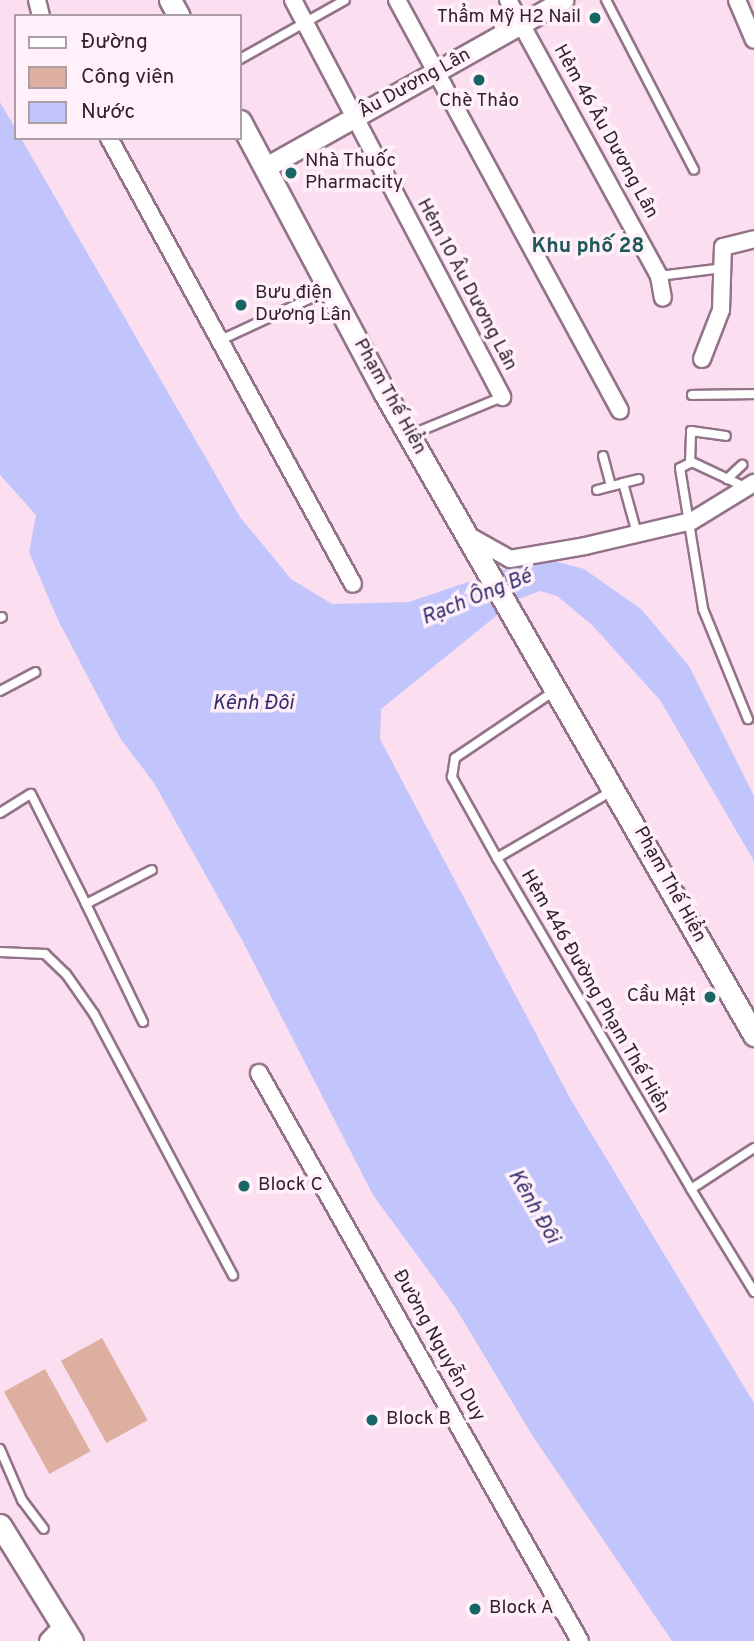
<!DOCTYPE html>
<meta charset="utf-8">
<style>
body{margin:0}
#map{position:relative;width:754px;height:1641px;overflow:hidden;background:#fbdef0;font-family:Overpass,sans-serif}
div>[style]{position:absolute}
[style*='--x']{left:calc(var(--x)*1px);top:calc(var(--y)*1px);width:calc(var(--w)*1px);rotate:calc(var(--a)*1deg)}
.green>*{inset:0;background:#ddafa0;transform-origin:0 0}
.water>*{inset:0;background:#c1c5fb}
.roads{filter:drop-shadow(2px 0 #937388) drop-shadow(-2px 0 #937388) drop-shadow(0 2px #937388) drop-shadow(0 -2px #937388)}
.service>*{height:8px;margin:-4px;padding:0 4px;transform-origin:4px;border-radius:4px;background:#fff}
.minor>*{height:16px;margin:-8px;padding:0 8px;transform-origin:8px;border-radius:8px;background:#fff}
.tertiary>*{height:19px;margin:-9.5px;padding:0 9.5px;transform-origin:9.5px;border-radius:9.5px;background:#fff}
.secondary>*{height:21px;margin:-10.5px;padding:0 10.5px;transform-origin:10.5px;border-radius:10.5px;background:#fff}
.dots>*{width:19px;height:19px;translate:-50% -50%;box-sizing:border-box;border:4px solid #fff0f9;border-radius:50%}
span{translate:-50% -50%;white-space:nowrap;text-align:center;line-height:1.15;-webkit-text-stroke:7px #fff0f9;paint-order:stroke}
.poi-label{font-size:19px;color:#30232b}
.right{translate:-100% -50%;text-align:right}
.left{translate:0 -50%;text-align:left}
.street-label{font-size:19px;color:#30232b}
.neighbourhood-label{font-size:21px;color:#1e5959;font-weight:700}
.water-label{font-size:21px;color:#332f6e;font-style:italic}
.legend{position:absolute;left:14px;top:14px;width:228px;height:126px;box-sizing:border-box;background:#fff0f9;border:2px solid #ac9ea7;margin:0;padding:9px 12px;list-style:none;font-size:21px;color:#30232b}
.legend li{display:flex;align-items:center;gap:14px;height:35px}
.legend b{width:35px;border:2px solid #ac9ea7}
</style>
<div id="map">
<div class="green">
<i style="left:102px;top:1338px;width:94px;height:47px;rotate:61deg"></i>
<i style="left:45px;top:1369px;width:94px;height:47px;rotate:61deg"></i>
</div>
<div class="water">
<i style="clip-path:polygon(0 102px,240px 517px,291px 579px,332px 604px,409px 602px,521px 564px,554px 561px,584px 569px,641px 609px,689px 666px,754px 796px,754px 861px,660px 700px,592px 625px,557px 596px,540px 591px,516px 600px,381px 709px,380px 739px,571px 1100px,754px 1403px,754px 1641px,672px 1641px,532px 1435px,455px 1307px,373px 1195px,241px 938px,154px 783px,120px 738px,58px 620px,29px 552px,36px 515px,0 475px)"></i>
</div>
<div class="roads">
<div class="service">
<i style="--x:606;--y:0;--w:191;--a:62.6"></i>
<i style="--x:240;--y:59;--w:120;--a:-29.3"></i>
<i style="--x:659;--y:276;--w:64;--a:-7.1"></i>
<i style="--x:223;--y:339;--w:116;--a:-25"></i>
<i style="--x:692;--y:395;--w:62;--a:-0.9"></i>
<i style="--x:410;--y:435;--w:100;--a:-22.4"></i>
<i style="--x:603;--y:456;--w:31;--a:75"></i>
<i style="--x:690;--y:463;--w:32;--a:-88"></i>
<i style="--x:691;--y:431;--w:35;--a:8"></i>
<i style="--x:727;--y:479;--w:21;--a:-43"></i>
<i style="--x:623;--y:483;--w:16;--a:-14"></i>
<i style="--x:745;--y:487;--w:59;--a:-154.7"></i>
<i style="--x:692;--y:462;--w:13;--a:153"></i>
<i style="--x:680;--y:468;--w:143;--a:80.7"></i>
<i style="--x:703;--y:609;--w:119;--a:67.8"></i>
<i style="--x:597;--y:490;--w:27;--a:-15"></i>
<i style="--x:623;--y:483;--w:49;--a:74.5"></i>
<i style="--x:0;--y:618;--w:2;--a:-27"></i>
<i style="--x:0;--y:691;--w:40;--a:-28"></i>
<i style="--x:612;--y:791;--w:133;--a:149.8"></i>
<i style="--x:497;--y:858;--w:384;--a:59.6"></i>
<i style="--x:0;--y:813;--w:36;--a:-32"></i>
<i style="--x:31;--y:794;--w:123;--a:63.4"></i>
<i style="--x:86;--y:904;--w:74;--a:-27.3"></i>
<i style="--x:497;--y:858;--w:93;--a:-119.1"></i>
<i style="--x:452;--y:777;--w:19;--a:-81"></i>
<i style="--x:455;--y:758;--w:122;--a:-34"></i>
<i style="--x:86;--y:904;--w:131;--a:64.2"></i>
<i style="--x:0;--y:952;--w:45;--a:2.5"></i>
<i style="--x:45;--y:954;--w:29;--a:44"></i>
<i style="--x:66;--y:974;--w:49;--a:55"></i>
<i style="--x:94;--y:1014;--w:296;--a:62"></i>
<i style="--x:754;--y:1148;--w:75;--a:146.9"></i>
<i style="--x:691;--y:1189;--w:121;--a:58.5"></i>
<i style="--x:0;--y:1449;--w:56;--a:66.7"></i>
<i style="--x:22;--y:1500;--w:36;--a:53"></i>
</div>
<div class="minor">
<i style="--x:37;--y:0;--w:16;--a:76"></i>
<i style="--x:293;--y:0;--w:449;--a:62.2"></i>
<i style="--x:397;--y:0;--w:467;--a:61.5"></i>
<i style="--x:508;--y:0;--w:315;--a:61.3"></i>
<i style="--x:659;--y:276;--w:22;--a:80"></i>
<i style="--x:737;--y:0;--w:43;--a:67"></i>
<i style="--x:109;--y:138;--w:508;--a:61.32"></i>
<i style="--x:702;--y:359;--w:53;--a:-68.8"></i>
<i style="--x:721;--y:310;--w:63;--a:-88.2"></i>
<i style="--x:723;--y:247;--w:32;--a:-14"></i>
<i style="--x:471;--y:537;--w:45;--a:29.4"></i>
<i style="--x:510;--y:559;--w:76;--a:-9.8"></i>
<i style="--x:585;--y:546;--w:110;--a:-13.2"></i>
<i style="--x:692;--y:521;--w:73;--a:-31.5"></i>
<i style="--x:259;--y:1073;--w:652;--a:60.53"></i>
<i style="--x:48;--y:1641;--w:21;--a:-47"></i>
</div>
<div class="tertiary">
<i style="--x:266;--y:167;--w:341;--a:-29.3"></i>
</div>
<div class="secondary">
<i style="--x:170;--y:0;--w:18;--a:61"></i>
<i style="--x:240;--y:121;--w:307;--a:62"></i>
<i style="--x:384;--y:392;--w:742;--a:60.08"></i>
<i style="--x:0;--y:1525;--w:137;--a:58.2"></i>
</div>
</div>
<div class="dots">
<i style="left:595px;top:18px;background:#176565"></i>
<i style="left:479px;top:80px;background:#176565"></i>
<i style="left:291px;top:173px;background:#176565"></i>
<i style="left:241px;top:305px;background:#176565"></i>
<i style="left:710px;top:997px;background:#176565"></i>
<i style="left:244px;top:1186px;background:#176565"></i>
<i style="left:372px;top:1420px;background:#176565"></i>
<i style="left:475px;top:1609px;background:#176565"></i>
</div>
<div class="poi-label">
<span class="right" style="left:581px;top:18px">Thẩm Mỹ H2 Nail</span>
<span style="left:479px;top:102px">Chè Thảo</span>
<span class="left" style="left:305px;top:173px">Nhà Thuốc<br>Pharmacity</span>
<span class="left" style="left:255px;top:305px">Bưu điện<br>Dương Lân</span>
<span class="right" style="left:696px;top:997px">Cầu Mật</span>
<span class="left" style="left:258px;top:1186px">Block C</span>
<span class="left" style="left:386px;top:1420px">Block B</span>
<span class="left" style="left:489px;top:1609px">Block A</span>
</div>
<div class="street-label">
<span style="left:415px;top:84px;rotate:-29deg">Âu Dương Lân</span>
<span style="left:605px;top:132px;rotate:61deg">Hẻm 46 Âu Dương Lân</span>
<span style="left:466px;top:285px;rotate:62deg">Hẻm 10 Âu Dương Lân</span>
<span style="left:389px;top:397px;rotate:61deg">Phạm Thế Hiển</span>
<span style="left:669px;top:885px;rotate:61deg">Phạm Thế Hiển</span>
<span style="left:594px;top:992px;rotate:60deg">Hẻm 446 Đường Phạm Thế Hiển</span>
<span style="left:438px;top:1346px;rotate:61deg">Đường Nguyễn Duy</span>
</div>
<div class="neighbourhood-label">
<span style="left:588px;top:247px">Khu phố 28</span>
</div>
<div class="water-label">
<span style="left:477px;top:598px;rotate:-22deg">Rạch Ông Bé</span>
<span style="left:253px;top:704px">Kênh Đôi</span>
<span style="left:533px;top:1207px;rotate:60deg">Kênh Đôi</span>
</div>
<ul class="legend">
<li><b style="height:9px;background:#fff"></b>Đường</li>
<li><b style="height:19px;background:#ddafa0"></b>Công viên</li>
<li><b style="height:19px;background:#c1c5fb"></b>Nước</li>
</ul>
</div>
